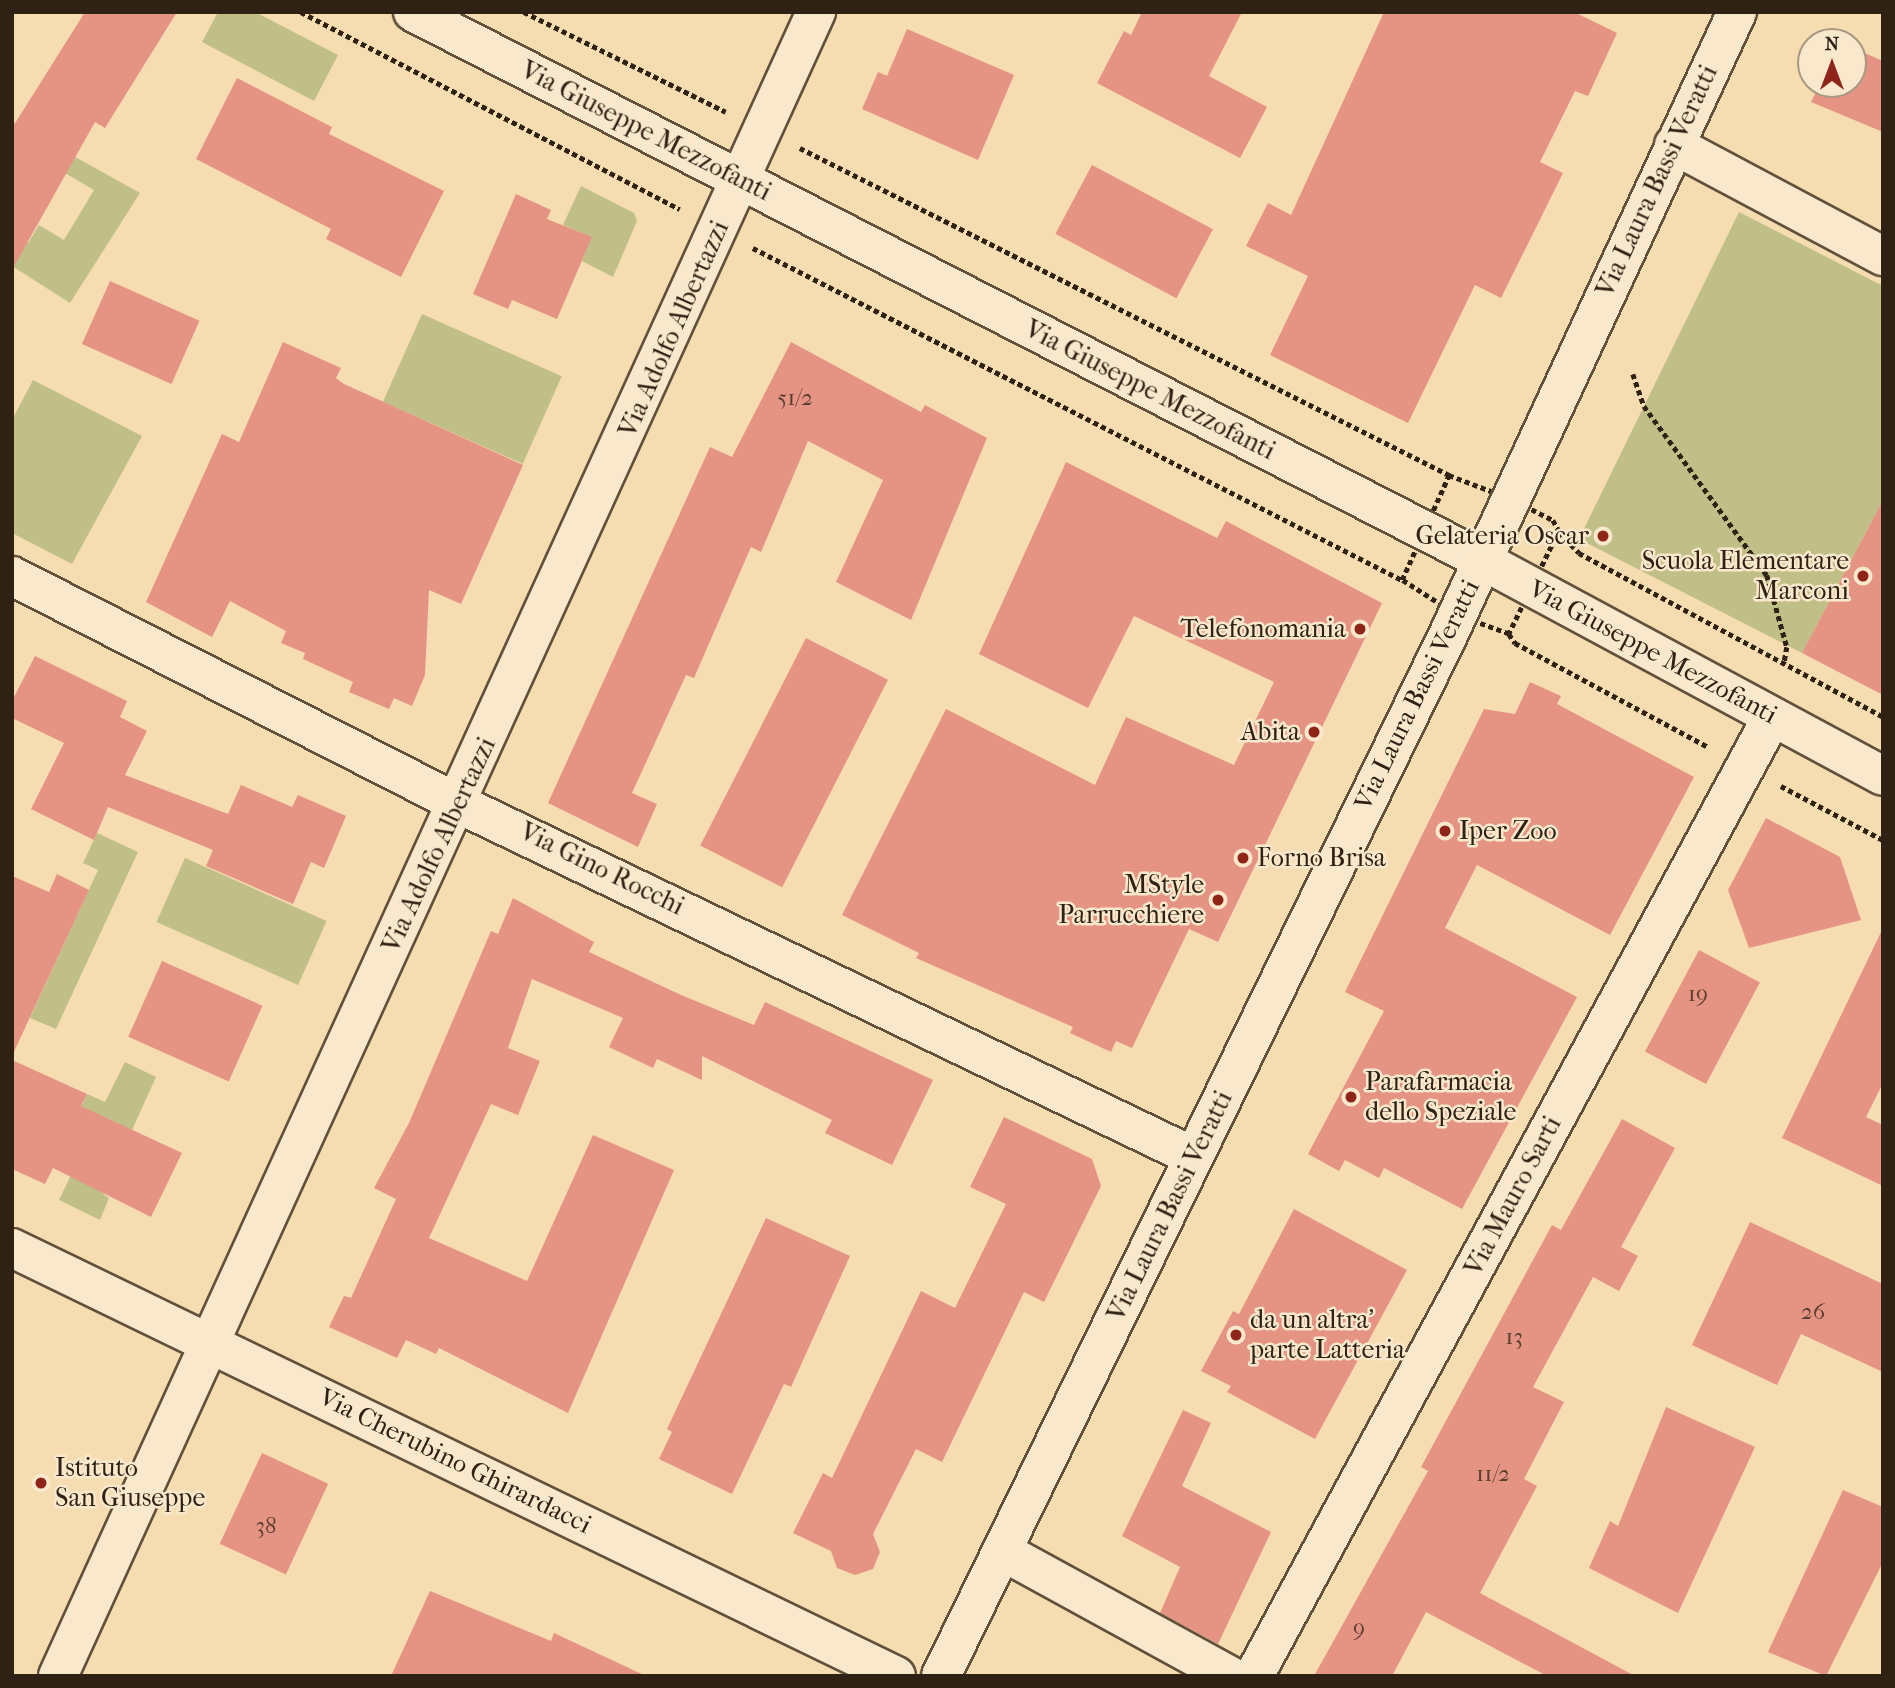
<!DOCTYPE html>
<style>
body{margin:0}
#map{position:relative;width:1895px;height:1688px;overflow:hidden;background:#f6dcb1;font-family:"IM FELL French Canon",serif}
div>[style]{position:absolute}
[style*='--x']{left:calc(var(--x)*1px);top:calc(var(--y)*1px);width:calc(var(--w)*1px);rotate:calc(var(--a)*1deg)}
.green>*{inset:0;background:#c1bf88;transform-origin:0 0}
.building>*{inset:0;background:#e59484;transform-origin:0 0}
.path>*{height:4.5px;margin-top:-2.25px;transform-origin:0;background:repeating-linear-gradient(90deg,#2f2113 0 5px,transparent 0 8.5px)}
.roads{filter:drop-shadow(2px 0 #61503a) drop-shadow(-2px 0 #61503a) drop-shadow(0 2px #61503a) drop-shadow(0 -2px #61503a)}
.minor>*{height:38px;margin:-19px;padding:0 19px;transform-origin:19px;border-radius:19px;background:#f9e8cc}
.tertiary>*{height:38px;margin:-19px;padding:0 19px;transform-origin:19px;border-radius:19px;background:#f9e8cc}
.dots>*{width:19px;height:19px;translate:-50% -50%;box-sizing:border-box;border:4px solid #f9e8cc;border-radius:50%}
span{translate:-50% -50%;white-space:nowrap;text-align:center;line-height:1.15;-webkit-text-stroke:5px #f9e8cc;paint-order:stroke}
.number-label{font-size:23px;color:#5c3e2f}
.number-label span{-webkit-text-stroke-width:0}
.street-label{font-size:26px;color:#2f2113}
.poi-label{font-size:26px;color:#2f2113}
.right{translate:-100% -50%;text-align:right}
.left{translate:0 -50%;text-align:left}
.frame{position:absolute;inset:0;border:14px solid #2f2113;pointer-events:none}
.north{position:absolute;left:1797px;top:28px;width:70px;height:70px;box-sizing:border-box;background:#f9e8cc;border:2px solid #a89882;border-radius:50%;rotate:0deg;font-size:19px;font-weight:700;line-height:28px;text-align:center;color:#2f2113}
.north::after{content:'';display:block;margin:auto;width:24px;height:32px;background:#8f2418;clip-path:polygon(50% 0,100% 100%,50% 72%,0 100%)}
</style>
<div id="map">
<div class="green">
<i style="clip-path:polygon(218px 12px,255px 12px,338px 55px,314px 101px,202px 42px)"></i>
<i style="clip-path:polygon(14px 123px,140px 193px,70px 303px,12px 266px,12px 234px,28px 243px,39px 225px,64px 240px,94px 190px,12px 142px)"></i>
<i style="clip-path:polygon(581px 186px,634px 213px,637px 221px,613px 277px,582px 261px,591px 237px,563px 225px)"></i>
<i style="clip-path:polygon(1739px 212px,1883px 286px,1883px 500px,1802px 653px,1579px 539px)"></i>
<i style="left:422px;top:314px;width:153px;height:96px;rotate:24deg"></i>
<i style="clip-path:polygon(33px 380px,142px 436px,72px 564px,12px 533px,12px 420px)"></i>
<i style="clip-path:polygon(97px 833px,138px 852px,56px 1029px,30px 1018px,98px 870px,83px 863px)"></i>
<i style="left:185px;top:858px;width:155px;height:70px;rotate:24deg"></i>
<i style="clip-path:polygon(125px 1062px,156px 1077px,103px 1194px,109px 1198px,100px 1220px,59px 1200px,73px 1171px,55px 1164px,87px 1094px,105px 1102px)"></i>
</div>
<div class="building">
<i style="clip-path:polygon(85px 12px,177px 12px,105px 128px,95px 122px,12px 270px,12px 128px)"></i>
<i style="clip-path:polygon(1142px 12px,1242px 12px,1209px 76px,1267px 107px,1240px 158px,1097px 83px,1124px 31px,1131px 35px)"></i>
<i style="clip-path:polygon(1384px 12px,1574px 12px,1617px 33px,1588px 96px,1575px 91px,1540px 162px,1563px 173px,1501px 298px,1475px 285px,1408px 423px,1270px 355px,1308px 276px,1246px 246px,1268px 203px,1291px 215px)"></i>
<i style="clip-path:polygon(907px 29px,1014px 75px,978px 160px,862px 109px,878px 72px,887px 76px)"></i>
<i style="clip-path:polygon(1853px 48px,1883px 61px,1883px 132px,1811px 102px,1820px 84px,1853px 84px)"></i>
<i style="clip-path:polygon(237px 78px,332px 127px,329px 134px,444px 191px,401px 277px,326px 239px,331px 229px,196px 159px)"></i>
<i style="left:1092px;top:165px;width:137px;height:78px;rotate:28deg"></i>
<i style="clip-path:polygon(516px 194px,551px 210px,547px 219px,592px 237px,557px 319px,512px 300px,508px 309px,473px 294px)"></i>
<i style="left:110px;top:281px;width:98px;height:69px;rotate:24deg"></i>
<i style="clip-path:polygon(283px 342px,341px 368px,336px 378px,344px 384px,523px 465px,461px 604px,429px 590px,425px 675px,412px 706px,394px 698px,389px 709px,349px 692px,353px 682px,303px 659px,305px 653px,281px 643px,286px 631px,230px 601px,212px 637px,146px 602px,222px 434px,239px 442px)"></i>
<i style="clip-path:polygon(791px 342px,921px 412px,925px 405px,987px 438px,911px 620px,836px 582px,883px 480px,808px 441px,761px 552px,751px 547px,694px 678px,686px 675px,632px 793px,657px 804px,638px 847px,548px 803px,710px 447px,732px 457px)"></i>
<i style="clip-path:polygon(1066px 462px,1217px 538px,1226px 521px,1382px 603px,1218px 942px,1189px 929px,1132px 1048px,1116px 1041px,1111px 1052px,1070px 1033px,1073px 1027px,916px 958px,919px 953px,842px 915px,946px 709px,1095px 785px,1126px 717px,1234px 765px,1274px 682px,1134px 616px,1088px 708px,979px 654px)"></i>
<i style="clip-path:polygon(1883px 500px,1883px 695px,1802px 653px)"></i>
<i style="left:806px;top:638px;width:92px;height:233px;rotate:27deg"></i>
<i style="clip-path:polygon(35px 656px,127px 701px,120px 717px,147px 731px,125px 775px,228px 814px,241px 785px,292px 807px,298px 795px,346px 816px,324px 868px,311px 862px,293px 904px,206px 866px,213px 850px,108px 807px,94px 840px,31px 809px,64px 743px,12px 718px,12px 701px)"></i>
<i style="clip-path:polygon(1530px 682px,1561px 696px,1557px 704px,1694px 777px,1610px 935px,1477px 865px,1445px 928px,1577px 997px,1462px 1209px,1384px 1168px,1379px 1178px,1345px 1160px,1339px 1171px,1308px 1154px,1384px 1011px,1345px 992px,1484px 709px,1515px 714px)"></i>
<i style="clip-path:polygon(1766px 818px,1840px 857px,1861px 920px,1749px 948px,1728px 890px)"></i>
<i style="clip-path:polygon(57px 874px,89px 890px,12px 1056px,12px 876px,49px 892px)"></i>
<i style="clip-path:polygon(513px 898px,594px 942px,589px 952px,681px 995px,754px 1025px,765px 1002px,933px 1080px,892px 1165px,825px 1133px,832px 1120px,702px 1056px,702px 1080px,657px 1059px,653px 1068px,609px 1047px,623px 1018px,532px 979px,508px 1048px,540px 1061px,518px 1115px,491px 1104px,429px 1238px,527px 1281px,593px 1135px,674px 1170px,568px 1413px,439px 1348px,436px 1354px,406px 1340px,397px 1358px,329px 1327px,344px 1296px,351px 1298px,396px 1199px,374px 1188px,409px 1123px,491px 931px,498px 934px)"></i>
<i style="clip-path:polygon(1883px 928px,1883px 1083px,1866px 1117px,1883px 1125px,1883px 1186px,1782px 1138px)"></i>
<i style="left:1699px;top:950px;width:69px;height:115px;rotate:28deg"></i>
<i style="left:162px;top:961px;width:110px;height:83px;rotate:24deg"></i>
<i style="clip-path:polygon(12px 1060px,87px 1094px,81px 1106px,182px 1153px,151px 1217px,53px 1168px,45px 1184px,12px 1169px)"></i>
<i style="clip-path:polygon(1004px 1117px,1092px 1159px,1101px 1186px,1044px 1302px,1024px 1292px,942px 1462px,916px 1449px,873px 1534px,880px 1552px,873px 1569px,855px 1575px,837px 1568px,831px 1551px,793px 1533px,823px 1473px,832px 1478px,921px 1291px,955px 1308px,1006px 1204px,970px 1187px)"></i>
<i style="clip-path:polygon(1622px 1119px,1675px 1148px,1621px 1247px,1638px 1256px,1619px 1291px,1593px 1277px,1533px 1387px,1564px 1402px,1524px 1479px,1537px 1486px,1480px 1593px,1635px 1676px,1547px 1676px,1426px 1612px,1392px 1676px,1314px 1676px,1428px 1471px,1421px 1467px,1552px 1225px,1561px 1230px)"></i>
<i style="clip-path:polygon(1294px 1209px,1407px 1270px,1315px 1439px,1227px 1392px,1231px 1386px,1201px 1371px,1233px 1311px,1239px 1314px)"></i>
<i style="clip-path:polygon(766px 1218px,850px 1256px,791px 1387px,784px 1384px,732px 1494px,659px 1459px,672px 1432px,667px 1429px)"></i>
<i style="clip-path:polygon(1750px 1222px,1883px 1284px,1883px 1372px,1801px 1334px,1777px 1385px,1692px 1345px)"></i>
<i style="clip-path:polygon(1666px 1407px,1755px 1447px,1678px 1613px,1589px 1568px,1610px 1521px,1618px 1526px)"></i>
<i style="clip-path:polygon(1183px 1410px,1211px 1423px,1182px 1486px,1271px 1532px,1218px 1644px,1160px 1613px,1180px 1567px,1122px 1536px)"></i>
<i style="left:262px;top:1453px;width:73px;height:100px;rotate:25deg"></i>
<i style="clip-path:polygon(1843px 1490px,1883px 1507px,1883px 1562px,1826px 1676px,1768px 1652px)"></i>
<i style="clip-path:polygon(430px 1591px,551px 1641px,554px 1633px,646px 1676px,391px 1676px)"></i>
</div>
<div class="path">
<i style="--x:301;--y:12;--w:427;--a:27.5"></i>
<i style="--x:524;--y:12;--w:225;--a:26.3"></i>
<i style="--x:800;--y:148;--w:727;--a:26.74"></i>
<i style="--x:753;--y:248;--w:729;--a:27.09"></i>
<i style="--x:1633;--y:374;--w:34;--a:71"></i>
<i style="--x:1644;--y:406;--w:209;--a:54"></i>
<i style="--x:1767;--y:575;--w:75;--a:74.5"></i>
<i style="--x:1787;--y:647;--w:17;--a:100"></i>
<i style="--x:1449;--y:475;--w:64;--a:21"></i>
<i style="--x:1509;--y:498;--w:49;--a:26.6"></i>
<i style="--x:1553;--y:520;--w:13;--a:61"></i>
<i style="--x:1559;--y:531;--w:114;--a:115.9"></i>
<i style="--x:1509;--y:634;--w:55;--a:-159.9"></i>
<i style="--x:1457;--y:615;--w:65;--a:-147.5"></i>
<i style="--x:1402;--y:580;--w:115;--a:-65.9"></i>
<i style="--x:1559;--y:532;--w:29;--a:46"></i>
<i style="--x:1579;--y:553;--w:345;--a:28.3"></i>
<i style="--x:1509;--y:634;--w:11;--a:56"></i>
<i style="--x:1515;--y:643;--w:219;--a:28.3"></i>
<i style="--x:1781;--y:786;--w:115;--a:27.9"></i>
</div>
<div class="roads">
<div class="minor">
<i style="--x:1674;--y:145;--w:237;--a:28"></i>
<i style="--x:12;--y:576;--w:502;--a:27.02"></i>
<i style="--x:459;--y:804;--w:815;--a:25.65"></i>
<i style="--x:12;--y:1248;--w:982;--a:25.83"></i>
<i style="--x:1002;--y:1551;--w:260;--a:28.7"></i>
<i style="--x:58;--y:1676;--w:1829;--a:-65.51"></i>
<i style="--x:1254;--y:1676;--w:1090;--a:-61.62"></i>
</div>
<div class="tertiary">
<i style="--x:413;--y:12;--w:1201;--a:27.14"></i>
<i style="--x:1482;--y:560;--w:455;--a:28.3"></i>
<i style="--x:941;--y:1676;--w:1160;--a:-64.03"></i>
<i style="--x:1449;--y:633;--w:685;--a:-65.12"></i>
</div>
</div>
<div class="dots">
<i style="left:1603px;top:536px;background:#8f2418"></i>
<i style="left:1863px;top:576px;background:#8f2418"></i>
<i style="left:1360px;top:629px;background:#8f2418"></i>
<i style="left:1314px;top:732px;background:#8f2418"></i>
<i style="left:1445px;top:831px;background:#8f2418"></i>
<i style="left:1243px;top:858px;background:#8f2418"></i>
<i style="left:1218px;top:900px;background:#8f2418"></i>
<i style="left:1351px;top:1097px;background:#8f2418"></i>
<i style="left:1236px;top:1335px;background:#8f2418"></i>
<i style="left:41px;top:1483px;background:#8f2418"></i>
</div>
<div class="number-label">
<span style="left:795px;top:398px">51/2</span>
<span style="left:1698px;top:994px">19</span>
<span style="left:1813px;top:1312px">26</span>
<span style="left:1514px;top:1337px">13</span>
<span style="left:1493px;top:1474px">11/2</span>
<span style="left:266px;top:1526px">38</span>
<span style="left:1359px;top:1628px">9</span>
</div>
<div class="street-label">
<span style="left:646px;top:131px;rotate:27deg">Via Giuseppe Mezzofanti</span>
<span style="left:1657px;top:181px;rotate:-65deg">Via Laura Bassi Veratti</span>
<span style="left:674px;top:329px;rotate:-66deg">Via Adolfo Albertazzi</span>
<span style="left:1150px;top:390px;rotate:27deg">Via Giuseppe Mezzofanti</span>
<span style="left:1653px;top:652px;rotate:28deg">Via Giuseppe Mezzofanti</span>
<span style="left:1417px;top:695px;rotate:-64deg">Via Laura Bassi Veratti</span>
<span style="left:439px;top:845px;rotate:-65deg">Via Adolfo Albertazzi</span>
<span style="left:602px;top:869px;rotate:26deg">Via Gino Rocchi</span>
<span style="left:1513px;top:1196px;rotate:-62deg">Via Mauro Sarti</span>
<span style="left:1170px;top:1206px;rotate:-64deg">Via Laura Bassi Veratti</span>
<span style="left:455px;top:1461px;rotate:26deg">Via Cherubino Ghirardacci</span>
</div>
<div class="poi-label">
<span class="right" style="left:1589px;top:536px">Gelateria Oscar</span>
<span class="right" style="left:1849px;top:576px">Scuola Elementare<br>Marconi</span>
<span class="right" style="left:1346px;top:629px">Telefonomania</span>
<span class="right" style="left:1300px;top:732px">Abita</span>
<span class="left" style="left:1459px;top:831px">Iper Zoo</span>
<span class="left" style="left:1257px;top:858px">Forno Brisa</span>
<span class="right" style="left:1204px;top:900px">MStyle<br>Parrucchiere</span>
<span class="left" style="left:1365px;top:1097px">Parafarmacia<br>dello Speziale</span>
<span class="left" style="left:1250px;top:1335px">da un altra'<br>parte Latteria</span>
<span class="left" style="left:55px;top:1483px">Istituto<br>San Giuseppe</span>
</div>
<div class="frame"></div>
<div class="north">N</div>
</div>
